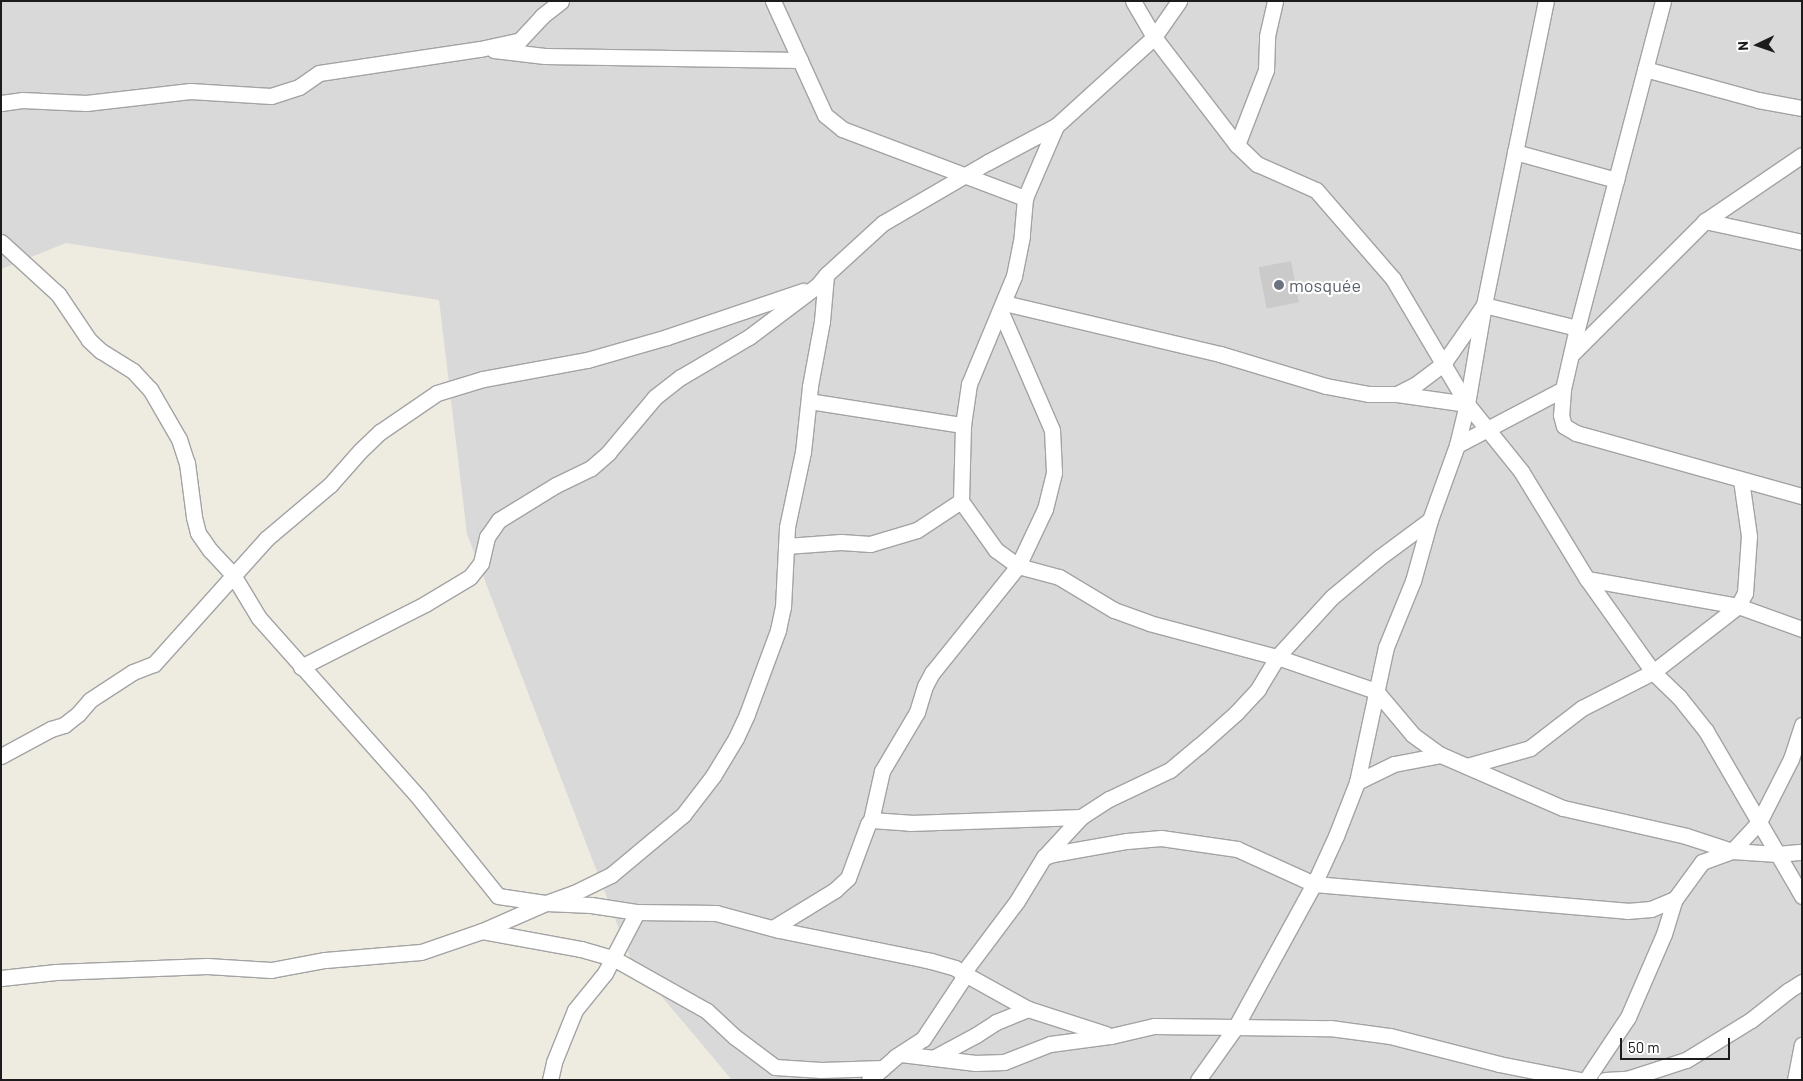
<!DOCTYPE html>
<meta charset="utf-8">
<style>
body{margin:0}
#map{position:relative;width:1803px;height:1081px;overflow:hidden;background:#eeebe1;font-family:Barlow,sans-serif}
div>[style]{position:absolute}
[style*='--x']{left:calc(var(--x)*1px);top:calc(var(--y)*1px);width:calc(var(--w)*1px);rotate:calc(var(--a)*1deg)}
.residential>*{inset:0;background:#dad9d9}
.religious>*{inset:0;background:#cacaca;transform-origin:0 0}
.roads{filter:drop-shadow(1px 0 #a3a3a3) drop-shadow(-1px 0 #a3a3a3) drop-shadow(0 1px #a3a3a3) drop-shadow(0 -1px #a3a3a3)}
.street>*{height:15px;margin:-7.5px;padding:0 7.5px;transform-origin:7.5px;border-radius:7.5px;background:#fff}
.dots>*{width:14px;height:14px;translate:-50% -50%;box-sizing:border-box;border:2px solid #fff;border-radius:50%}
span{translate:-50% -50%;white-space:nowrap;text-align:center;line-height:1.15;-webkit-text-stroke:4.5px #fff;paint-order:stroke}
.worship-label{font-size:18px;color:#5b616d}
.left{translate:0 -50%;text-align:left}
.frame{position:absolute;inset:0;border:2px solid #1c1c1c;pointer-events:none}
.north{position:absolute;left:1733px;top:20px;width:50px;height:50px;-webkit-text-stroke:4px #fff;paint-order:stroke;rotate:267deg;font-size:14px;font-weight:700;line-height:20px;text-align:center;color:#1c1c1c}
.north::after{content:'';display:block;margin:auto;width:18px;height:22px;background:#1c1c1c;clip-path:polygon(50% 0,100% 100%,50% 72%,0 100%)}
.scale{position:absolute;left:1620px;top:1038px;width:110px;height:22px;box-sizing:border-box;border:2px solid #1c1c1c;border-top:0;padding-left:6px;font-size:15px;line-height:18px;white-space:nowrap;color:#1c1c1c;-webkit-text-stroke:4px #fff;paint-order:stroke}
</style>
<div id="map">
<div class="residential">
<i style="clip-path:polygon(1px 1px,1802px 1px,1802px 1080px,732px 1080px,631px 960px,467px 534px,439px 300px,66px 243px,1px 269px)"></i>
</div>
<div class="religious">
<i style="left:1291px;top:261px;width:42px;height:33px;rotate:79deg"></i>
</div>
<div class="roads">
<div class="street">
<i style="--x:773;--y:1;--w:125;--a:65.5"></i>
<i style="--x:825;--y:115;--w:22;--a:39"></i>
<i style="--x:842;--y:129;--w:196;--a:20.7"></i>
<i style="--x:1133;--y:1;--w:42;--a:59.7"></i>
<i style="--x:1154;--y:37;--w:136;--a:52.5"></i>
<i style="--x:1237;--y:145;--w:28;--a:44"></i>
<i style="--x:1257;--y:164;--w:64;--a:23.8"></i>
<i style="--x:1316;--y:190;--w:118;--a:49.1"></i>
<i style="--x:1393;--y:279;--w:145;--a:59.4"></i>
<i style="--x:1467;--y:404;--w:86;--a:51.1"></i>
<i style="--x:1521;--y:471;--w:127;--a:58.6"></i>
<i style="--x:1587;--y:579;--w:114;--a:54.6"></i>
<i style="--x:1653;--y:672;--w:36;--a:44"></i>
<i style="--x:1679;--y:697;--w:43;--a:51.5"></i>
<i style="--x:1706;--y:731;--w:191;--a:59.8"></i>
<i style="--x:1663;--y:1;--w:338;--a:104.7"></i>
<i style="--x:1577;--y:328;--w:63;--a:102.9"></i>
<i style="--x:1563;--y:389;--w:26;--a:94"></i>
<i style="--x:1561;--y:415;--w:11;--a:75"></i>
<i style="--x:1564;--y:426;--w:14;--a:30"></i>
<i style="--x:1576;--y:433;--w:235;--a:15.6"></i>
<i style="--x:494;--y:50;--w:51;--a:6.7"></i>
<i style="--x:545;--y:56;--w:255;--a:0.9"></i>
<i style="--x:1645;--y:69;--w:117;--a:15.3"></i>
<i style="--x:1758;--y:100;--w:45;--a:10.3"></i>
<i style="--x:1;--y:103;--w:21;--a:-8"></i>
<i style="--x:22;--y:100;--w:64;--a:2.7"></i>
<i style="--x:86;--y:103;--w:105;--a:-6.6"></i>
<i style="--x:190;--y:91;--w:81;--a:3.5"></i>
<i style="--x:271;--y:96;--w:29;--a:-18"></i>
<i style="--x:299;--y:87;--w:24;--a:-35"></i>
<i style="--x:319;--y:73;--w:163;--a:-8.5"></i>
<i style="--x:480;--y:49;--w:40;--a:-12"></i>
<i style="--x:519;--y:41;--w:34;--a:-47"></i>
<i style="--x:542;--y:16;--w:24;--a:-38"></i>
<i style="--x:1056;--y:126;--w:78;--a:113.3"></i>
<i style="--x:1025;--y:198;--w:38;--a:95"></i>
<i style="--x:1022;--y:236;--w:41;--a:101.3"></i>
<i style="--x:1014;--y:276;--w:117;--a:112.6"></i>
<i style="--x:969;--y:384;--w:41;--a:98.3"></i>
<i style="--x:963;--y:425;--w:76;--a:91.5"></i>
<i style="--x:961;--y:501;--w:60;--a:54.5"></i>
<i style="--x:996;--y:550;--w:27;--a:36"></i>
<i style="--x:1018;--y:566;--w:42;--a:15"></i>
<i style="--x:1059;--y:577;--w:64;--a:31"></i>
<i style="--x:1114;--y:610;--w:37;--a:20"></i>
<i style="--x:1149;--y:623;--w:132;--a:14.9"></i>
<i style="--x:1277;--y:657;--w:105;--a:19"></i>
<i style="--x:1376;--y:691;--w:57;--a:49.9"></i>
<i style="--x:1413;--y:735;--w:34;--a:36"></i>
<i style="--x:1441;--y:755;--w:133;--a:23.5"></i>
<i style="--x:1563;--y:808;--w:126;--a:12.8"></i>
<i style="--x:1686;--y:836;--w:48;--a:18.1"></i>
<i style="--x:1732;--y:851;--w:45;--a:3.8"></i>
<i style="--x:1777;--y:854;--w:25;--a:-5"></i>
<i style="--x:1237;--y:145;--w:80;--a:-68.9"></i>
<i style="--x:1266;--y:70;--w:34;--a:-88"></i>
<i style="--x:1267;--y:36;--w:36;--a:-77"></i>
<i style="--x:1515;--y:152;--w:105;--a:15.5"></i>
<i style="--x:1705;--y:221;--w:99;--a:12.2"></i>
<i style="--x:1;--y:242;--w:77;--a:42.4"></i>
<i style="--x:58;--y:294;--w:55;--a:56"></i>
<i style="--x:89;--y:340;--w:16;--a:43"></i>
<i style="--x:101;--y:351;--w:38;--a:32"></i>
<i style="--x:133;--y:371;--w:25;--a:47"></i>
<i style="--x:150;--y:389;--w:58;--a:59.9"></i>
<i style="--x:179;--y:439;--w:25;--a:72"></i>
<i style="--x:187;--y:463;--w:54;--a:82.6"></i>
<i style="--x:194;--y:517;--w:16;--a:76"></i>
<i style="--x:198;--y:533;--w:21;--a:55"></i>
<i style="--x:210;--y:550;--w:34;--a:47"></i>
<i style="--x:233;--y:575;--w:50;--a:58.8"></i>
<i style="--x:259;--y:618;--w:242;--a:48.3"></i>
<i style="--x:420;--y:799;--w:124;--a:51.2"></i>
<i style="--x:498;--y:896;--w:49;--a:8.3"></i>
<i style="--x:546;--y:903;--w:30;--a:-20"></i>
<i style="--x:574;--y:893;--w:41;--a:-25.9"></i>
<i style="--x:611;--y:875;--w:94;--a:-39.8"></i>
<i style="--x:683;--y:815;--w:49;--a:-52.4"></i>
<i style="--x:713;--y:776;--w:44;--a:-58.8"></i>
<i style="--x:736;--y:738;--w:26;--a:-65"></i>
<i style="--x:747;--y:714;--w:90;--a:-69.7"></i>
<i style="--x:778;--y:630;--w:24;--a:-78"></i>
<i style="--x:783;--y:607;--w:80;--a:-87.1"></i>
<i style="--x:787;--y:527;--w:77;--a:-78"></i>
<i style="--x:803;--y:452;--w:66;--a:-83.9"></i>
<i style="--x:810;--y:386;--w:66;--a:-79.5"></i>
<i style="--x:822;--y:321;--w:46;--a:-85"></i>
<i style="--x:1004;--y:303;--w:222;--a:13.3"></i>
<i style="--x:1220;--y:354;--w:111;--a:16.8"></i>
<i style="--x:1326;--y:386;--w:44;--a:10.5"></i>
<i style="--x:1369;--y:394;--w:28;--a:0"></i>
<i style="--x:1397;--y:394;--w:71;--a:8.1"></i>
<i style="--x:1573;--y:353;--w:187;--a:-45"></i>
<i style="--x:1705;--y:221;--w:117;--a:-34.2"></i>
<i style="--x:1397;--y:394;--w:20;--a:-27"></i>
<i style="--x:1415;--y:385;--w:35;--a:-37"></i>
<i style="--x:1443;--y:364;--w:72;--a:-55.2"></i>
<i style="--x:1484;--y:305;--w:96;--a:13.9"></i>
<i style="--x:809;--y:401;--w:156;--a:8.9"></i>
<i style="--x:1457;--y:445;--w:120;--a:-27.8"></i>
<i style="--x:786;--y:546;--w:55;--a:-4.2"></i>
<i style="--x:841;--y:542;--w:29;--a:4"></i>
<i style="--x:870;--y:544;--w:49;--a:-16.6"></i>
<i style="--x:917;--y:530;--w:53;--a:-33.4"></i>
<i style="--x:1587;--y:579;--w:153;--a:10.1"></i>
<i style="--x:1738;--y:606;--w:68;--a:19.8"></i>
<i style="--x:301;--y:667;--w:139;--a:-26.9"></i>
<i style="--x:425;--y:604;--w:52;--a:-31"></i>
<i style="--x:470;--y:577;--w:18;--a:-52"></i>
<i style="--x:481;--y:563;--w:27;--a:-77"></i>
<i style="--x:487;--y:537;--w:21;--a:-55"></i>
<i style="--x:499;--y:520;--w:67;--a:-31.6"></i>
<i style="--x:556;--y:485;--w:39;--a:-26"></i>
<i style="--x:591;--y:468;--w:23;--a:-41"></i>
<i style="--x:608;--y:453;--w:73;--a:-50"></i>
<i style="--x:655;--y:397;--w:33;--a:-38"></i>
<i style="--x:681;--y:377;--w:79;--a:-30.5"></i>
<i style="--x:749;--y:337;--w:86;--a:-37"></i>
<i style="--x:818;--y:285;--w:13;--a:-51"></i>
<i style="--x:826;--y:275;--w:77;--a:-42.4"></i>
<i style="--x:883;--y:223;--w:121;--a:-30.2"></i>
<i style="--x:988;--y:162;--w:77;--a:-27.9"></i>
<i style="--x:1056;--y:126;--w:132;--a:-42.2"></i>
<i style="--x:1154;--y:37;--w:44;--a:-55.2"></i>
<i style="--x:1;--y:756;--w:57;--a:-28.4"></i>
<i style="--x:51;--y:729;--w:14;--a:-17"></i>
<i style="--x:64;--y:725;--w:18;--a:-38"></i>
<i style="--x:78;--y:714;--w:18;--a:-49"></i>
<i style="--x:90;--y:700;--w:51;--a:-33.1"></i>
<i style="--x:133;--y:672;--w:22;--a:-21"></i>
<i style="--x:154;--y:664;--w:168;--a:-48.1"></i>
<i style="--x:266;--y:539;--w:84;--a:-40.2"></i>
<i style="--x:330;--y:485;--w:45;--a:-48.6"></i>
<i style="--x:360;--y:451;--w:28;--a:-44"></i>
<i style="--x:380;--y:432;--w:69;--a:-34.4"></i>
<i style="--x:437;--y:393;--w:48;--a:-16.9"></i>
<i style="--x:483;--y:379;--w:106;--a:-10.4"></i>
<i style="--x:587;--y:360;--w:83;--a:-16"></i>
<i style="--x:667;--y:337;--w:144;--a:-18.7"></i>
<i style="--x:1467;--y:766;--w:66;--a:-15.9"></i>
<i style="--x:1530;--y:748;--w:66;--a:-37.6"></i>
<i style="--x:1582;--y:708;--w:80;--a:-26.9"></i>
<i style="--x:1653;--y:672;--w:108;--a:-37.8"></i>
<i style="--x:1738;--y:606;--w:15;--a:-62"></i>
<i style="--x:1745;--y:593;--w:57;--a:-86"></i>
<i style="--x:1749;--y:536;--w:57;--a:-98.1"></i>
<i style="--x:1357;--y:782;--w:41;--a:-25.9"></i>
<i style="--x:1394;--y:764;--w:48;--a:-10.8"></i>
<i style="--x:871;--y:820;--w:50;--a:-77.3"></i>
<i style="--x:882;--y:771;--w:69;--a:-59.3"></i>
<i style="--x:917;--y:712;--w:27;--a:-73"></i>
<i style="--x:925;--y:686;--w:15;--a:-62"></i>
<i style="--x:932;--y:673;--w:137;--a:-51.2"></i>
<i style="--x:1018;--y:566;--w:63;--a:-64.7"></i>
<i style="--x:1045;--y:509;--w:38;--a:-76"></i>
<i style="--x:1054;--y:472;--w:42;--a:-92.7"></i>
<i style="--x:1052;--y:430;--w:129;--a:-113.4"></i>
<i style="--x:1044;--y:857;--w:54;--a:-47.2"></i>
<i style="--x:1081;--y:817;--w:33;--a:-33"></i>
<i style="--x:1109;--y:799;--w:68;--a:-25.4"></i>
<i style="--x:1170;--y:770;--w:38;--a:-40"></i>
<i style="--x:1199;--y:746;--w:50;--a:-41.7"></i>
<i style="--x:1236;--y:713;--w:33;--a:-47"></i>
<i style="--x:1258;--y:689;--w:37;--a:-59"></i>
<i style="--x:1277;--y:657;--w:81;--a:-47.5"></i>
<i style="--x:1332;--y:597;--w:62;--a:-39.8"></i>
<i style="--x:1380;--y:557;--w:62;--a:-36.5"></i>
<i style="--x:773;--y:928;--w:73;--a:-31.5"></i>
<i style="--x:835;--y:890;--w:18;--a:-43"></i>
<i style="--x:848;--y:878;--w:58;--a:-69.7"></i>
<i style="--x:868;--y:824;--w:5;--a:-53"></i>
<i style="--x:871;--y:820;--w:39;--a:4"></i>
<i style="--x:910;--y:823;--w:171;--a:-2"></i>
<i style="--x:482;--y:931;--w:101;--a:10.3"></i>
<i style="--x:581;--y:949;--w:33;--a:16"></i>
<i style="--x:613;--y:958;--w:108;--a:29.4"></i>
<i style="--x:707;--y:1011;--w:38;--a:43"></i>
<i style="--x:735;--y:1037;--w:50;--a:36.9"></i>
<i style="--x:775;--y:1067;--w:46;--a:3.7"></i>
<i style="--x:821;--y:1070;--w:62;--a:-1.8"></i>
<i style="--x:1;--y:978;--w:55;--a:-6.2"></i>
<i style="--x:56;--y:972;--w:151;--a:-2.3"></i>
<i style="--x:207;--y:966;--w:64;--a:3.6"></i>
<i style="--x:271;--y:970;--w:55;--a:-10.5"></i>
<i style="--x:325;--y:960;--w:96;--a:-4.8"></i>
<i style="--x:421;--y:952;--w:65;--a:-19"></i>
<i style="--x:482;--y:931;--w:70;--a:-23.6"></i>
<i style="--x:546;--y:903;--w:45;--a:2.5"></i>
<i style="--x:591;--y:905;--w:47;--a:8.7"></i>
<i style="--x:637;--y:912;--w:79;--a:0.7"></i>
<i style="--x:716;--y:913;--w:65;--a:15.1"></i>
<i style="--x:779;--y:930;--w:155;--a:11.5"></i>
<i style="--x:931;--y:961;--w:25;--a:16"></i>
<i style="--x:955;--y:968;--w:9;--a:32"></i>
<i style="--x:963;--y:973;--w:90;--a:-53.1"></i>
<i style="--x:1017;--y:901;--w:52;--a:-58.5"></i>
<i style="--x:1044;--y:857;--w:9;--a:-18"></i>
<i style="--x:1053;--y:854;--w:75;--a:-10"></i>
<i style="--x:1127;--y:841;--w:34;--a:-5"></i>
<i style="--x:1161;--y:838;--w:77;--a:8.2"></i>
<i style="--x:1237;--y:849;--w:85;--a:24.4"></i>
<i style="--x:1314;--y:884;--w:314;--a:4.9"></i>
<i style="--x:1627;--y:911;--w:24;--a:-5"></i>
<i style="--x:1651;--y:909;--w:26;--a:-23"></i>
<i style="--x:901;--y:1054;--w:75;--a:6.9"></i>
<i style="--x:975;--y:1063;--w:29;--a:-2"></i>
<i style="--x:1004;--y:1062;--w:49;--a:-21.4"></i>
<i style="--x:1050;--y:1044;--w:62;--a:-7.5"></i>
<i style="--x:1111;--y:1036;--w:44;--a:-13.1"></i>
<i style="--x:1154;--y:1026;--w:176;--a:0.7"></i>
<i style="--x:1330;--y:1028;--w:61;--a:7.6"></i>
<i style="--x:1390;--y:1036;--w:113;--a:14.4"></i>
<i style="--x:1499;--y:1064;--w:83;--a:11.2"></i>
<i style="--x:933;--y:1058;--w:49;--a:-28.1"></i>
<i style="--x:976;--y:1035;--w:24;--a:-33"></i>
<i style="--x:996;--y:1022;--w:35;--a:-22"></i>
<i style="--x:550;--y:1080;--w:18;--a:-77"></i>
<i style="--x:554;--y:1062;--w:56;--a:-68"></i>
<i style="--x:575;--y:1010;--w:48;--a:-51"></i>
<i style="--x:605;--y:973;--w:69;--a:-62.3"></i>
<i style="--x:869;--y:1080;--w:35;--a:-41"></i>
<i style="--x:895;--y:1057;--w:33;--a:-33"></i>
<i style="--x:923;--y:1039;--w:71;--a:-56.5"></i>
<i style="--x:962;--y:980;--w:7;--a:-82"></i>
<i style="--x:963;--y:973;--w:74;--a:29"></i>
<i style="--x:1028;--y:1009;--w:82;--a:17.8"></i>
<i style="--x:1198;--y:1080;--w:64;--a:-54.6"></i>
<i style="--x:1235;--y:1028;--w:164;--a:-61.3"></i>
<i style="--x:1314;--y:884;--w:53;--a:-65.4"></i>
<i style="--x:1336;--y:836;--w:58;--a:-68.7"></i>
<i style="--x:1357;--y:782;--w:138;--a:-77.9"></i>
<i style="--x:1386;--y:647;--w:71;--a:-67.8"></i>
<i style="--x:1413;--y:581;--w:63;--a:-74.4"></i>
<i style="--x:1430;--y:520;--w:80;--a:-70.2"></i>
<i style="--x:1457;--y:445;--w:42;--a:-76.3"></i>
<i style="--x:1467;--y:404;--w:100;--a:-80.3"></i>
<i style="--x:1484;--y:305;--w:310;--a:-78.5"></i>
<i style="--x:1586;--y:1080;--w:76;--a:-56.3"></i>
<i style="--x:1628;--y:1017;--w:90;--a:-66.6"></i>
<i style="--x:1664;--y:934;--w:37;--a:-73"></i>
<i style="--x:1675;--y:899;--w:46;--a:-53.9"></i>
<i style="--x:1702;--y:862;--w:32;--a:-20"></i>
<i style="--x:1732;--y:851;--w:40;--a:-47"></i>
<i style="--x:1759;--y:822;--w:71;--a:-63.1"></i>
<i style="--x:1791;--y:759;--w:36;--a:-72"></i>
<i style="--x:1605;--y:1080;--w:22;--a:-3"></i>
<i style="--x:1627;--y:1079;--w:62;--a:-17.9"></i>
<i style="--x:1686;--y:1060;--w:76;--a:-31.6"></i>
<i style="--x:1751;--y:1020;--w:48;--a:-38.3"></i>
<i style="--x:1789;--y:990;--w:15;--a:-32"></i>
<i style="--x:1795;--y:1080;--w:36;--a:-79"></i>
</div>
</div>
<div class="dots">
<i style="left:1279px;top:285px;background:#6b7280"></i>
</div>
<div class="worship-label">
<span class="left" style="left:1289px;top:285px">mosquée</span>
</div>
<div class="frame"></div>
<div class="north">N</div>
<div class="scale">50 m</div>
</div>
